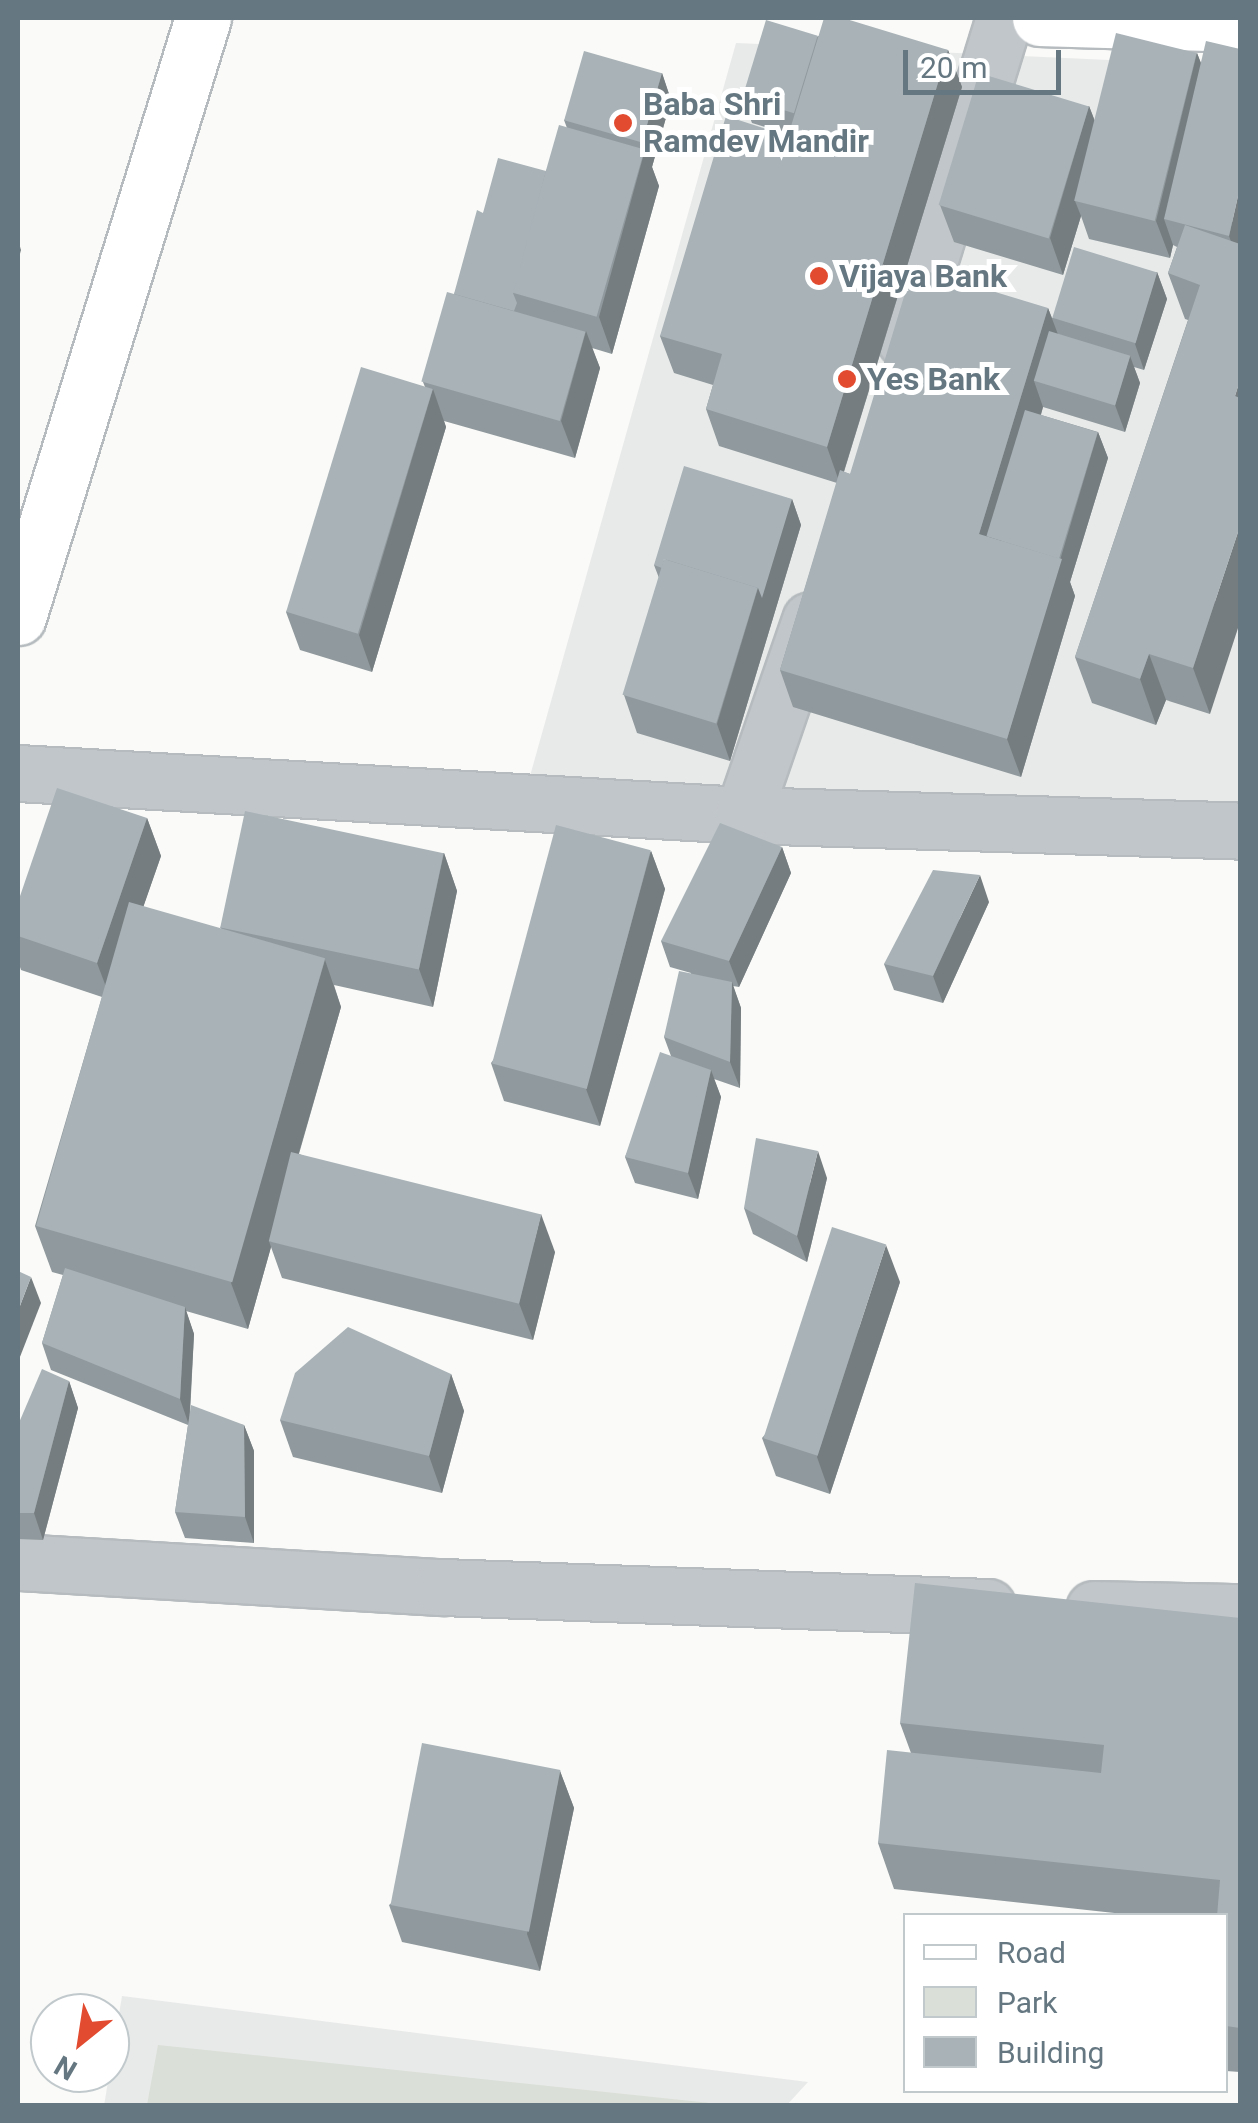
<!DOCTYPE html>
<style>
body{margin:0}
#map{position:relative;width:1258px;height:2123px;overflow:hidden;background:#fafaf8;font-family:Roboto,sans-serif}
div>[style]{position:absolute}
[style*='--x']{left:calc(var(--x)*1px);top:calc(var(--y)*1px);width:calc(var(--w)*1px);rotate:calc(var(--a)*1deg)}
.built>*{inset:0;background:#e8eae9}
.green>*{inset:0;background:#dadfd7}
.roads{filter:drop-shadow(2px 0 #b5bbbe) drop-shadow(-2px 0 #b5bbbe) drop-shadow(0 2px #b5bbbe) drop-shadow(0 -2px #b5bbbe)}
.minor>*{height:55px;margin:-27.5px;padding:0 27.5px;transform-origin:27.5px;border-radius:27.5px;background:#c1c6ca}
.major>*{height:55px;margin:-27.5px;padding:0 27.5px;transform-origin:27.5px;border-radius:27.5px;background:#fff}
.wall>*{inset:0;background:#90999d}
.shaded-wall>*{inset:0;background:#767d80}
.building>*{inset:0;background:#a8b2b7;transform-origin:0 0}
.dots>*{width:28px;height:28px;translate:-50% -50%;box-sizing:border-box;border:5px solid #fff;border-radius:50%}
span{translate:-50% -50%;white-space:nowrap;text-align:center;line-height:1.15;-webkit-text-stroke:10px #fff;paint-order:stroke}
.poi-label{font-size:32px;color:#657882;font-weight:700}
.left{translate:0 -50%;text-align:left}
.frame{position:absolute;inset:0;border:20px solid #657882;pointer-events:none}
.legend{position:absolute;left:903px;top:1913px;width:325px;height:180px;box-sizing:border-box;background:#fff;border:2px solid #c1c9cd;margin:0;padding:12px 18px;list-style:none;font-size:30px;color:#657882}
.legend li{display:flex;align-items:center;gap:20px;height:50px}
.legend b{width:50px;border:2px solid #c1c9cd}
.north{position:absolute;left:30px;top:1993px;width:100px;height:100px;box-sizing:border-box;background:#fff;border:2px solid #c1c9cd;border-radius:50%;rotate:210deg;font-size:28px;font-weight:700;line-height:40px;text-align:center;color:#657882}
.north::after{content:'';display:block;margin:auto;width:35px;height:45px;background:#e24b30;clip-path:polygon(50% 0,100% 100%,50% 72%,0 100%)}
.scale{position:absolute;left:903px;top:50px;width:158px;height:45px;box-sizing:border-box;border:5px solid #657882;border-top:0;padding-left:12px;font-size:30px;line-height:35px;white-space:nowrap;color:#657882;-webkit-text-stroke:8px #fff;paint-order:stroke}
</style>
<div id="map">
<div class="built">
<i style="clip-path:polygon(736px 43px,1240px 66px,1240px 807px,1082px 807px,530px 776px)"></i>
<i style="clip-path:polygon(122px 1996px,808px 2082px,786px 2106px,104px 2106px)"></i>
</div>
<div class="green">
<i style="clip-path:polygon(158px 2045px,729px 2105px,147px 2105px)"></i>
</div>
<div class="roads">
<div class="minor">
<i style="--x:905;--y:340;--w:337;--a:-72.9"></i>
<i style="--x:18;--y:773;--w:726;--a:3.32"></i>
<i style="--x:743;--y:815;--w:497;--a:1.8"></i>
<i style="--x:743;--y:815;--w:206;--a:-71"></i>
<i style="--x:18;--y:1562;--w:425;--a:3.4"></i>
<i style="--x:442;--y:1587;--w:546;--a:2.1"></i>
<i style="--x:1094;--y:1609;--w:146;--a:1.2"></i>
</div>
<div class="major">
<i style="--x:1040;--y:18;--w:200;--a:1.7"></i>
<i style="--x:18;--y:617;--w:627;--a:-72.84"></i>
</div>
</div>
<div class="wall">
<i style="clip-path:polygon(818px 36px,948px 50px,962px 87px,844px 472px,850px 474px,1048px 308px,1052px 318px,1157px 272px,1167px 299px,1144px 370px,1134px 367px,1140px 383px,1125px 432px,1043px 407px,1041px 415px,1098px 432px,1108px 458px,1070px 582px,1075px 596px,1021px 777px,793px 707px,780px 670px,837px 483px,719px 446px,706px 409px,713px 385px,674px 373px,660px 336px,788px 136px,788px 134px,752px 123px,742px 97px)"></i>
<i style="clip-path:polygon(1240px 49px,1210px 714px,1166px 700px,1156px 725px,1092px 703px,1075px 657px,1188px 320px,1185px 319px,1168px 273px,1177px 247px,1173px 245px,1170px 258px,1089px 239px,1081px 216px,1063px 275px,954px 242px,940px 205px,1089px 106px,1095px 121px,1197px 53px,1201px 63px)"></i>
<i style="clip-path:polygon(662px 73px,671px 100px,652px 167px,659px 186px,612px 354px,592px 348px,600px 368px,575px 458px,444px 421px,446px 427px,372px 672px,300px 650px,286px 612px,425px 387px,423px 382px,483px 213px,546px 171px,567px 128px,564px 120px)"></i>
<i style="clip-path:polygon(792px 499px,801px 525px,730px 761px,637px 733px,624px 695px,659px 578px,654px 565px)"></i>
<i style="clip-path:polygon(147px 818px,161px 856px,143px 907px,222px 930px,220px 927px,444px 853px,457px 891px,433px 1007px,334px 985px,341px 1007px,299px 1154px,555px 1252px,533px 1340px,282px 1278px,271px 1247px,248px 1329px,186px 1311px,194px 1334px,190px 1415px,244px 1425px,254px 1451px,254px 1543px,185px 1538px,175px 1512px,188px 1425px,51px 1370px,42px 1343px,63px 1275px,52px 1272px,35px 1226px,102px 997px,21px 970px,18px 961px,18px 902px)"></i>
<i style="clip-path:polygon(782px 847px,791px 873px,739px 987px,733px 986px,741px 1008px,740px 1088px,714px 1079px,721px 1097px,698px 1199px,635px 1183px,625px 1157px,671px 1056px,664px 1037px,691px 973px,670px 967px,661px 941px)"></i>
<i style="clip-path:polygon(651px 851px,665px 889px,600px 1126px,504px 1101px,491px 1063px)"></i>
<i style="clip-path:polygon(989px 902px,943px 1003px,894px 990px,884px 964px)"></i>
<i style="clip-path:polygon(827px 1178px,807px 1262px,753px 1234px,744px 1208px)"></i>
<i style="clip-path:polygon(900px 1282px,830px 1494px,776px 1476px,762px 1438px)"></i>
<i style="clip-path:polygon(451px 1374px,464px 1411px,442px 1493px,293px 1457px,280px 1420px)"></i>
<i style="clip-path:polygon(69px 1381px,78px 1408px,43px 1540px,18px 1539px,18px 1425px)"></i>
<i style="clip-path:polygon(1240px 1618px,1240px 2072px,1226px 2071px,1226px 1916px,1142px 1916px,894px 1889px,878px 1843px,911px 1753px,900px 1723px)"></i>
<i style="clip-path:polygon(560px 1771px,574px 1808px,540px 1971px,402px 1942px,389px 1905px)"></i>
</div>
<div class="shaded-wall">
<i style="clip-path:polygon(948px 50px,962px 87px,840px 484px,827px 447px)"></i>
<i style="clip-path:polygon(1197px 53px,1211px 90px,1164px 219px,1173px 245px,1170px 258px,1156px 221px)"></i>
<i style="clip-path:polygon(662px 73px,671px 100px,652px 167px,659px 186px,612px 354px,599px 317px,645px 150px,642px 142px)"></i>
<i style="clip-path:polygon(1089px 106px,1103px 143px,1075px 201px,1081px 216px,1063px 275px,1050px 238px)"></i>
<i style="clip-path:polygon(1240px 187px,1240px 253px,1238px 262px,1229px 236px)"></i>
<i style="clip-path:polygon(18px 240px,21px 250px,18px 261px)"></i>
<i style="clip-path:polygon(1157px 272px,1167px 299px,1144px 370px,1135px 344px)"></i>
<i style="clip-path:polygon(1048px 308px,1062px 345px,1034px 381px,1043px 407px,1000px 549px,979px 534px)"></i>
<i style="clip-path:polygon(586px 331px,600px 368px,575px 458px,561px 421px)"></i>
<i style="clip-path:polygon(1130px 356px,1140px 383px,1125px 432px,1115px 405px)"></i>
<i style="clip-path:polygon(1240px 380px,1240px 411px,1235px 396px)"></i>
<i style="clip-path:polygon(433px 389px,446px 427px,372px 672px,359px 635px)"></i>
<i style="clip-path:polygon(1098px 432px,1108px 458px,1070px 582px,1075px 596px,1021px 777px,1007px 739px)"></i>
<i style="clip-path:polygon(792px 499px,801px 525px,730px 761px,717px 724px,758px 588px)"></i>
<i style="clip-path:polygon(1240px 526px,1240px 622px,1210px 714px,1193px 668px)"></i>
<i style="clip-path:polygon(1149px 654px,1166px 700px,1156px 725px,1140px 679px)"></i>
<i style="clip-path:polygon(147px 818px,161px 856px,111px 1000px,97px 963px)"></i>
<i style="clip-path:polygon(782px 847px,791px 873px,739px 987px,729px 961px)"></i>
<i style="clip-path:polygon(651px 851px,665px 889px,600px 1126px,586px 1089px)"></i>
<i style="clip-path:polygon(444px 853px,457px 891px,433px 1007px,419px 969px)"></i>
<i style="clip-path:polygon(980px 875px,989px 902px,943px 1003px,933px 976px)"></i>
<i style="clip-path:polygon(325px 960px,341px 1007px,273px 1242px,269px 1241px,271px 1247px,248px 1329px,231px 1283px)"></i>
<i style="clip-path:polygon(732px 982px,741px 1008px,740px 1088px,730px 1062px)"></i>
<i style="clip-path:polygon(711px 1070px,721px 1097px,698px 1199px,688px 1173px)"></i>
<i style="clip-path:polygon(818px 1151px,827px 1178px,807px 1262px,797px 1236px)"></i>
<i style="clip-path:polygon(541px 1214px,555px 1252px,533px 1340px,519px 1303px)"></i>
<i style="clip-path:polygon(886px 1245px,900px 1282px,830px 1494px,817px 1457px)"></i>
<i style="clip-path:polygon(31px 1277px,41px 1303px,18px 1362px,18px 1311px)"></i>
<i style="clip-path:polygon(185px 1307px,194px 1334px,189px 1425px,180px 1399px)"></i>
<i style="clip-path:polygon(451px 1374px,464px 1411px,442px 1493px,429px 1456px)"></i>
<i style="clip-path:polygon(69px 1381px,78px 1408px,43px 1540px,34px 1513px)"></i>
<i style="clip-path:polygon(244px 1425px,254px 1451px,254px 1543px,245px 1517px)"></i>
<i style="clip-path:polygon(560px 1771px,574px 1808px,540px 1971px,527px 1934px)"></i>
</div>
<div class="building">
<i style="clip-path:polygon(824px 18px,843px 18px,948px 50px,827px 447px,706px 409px,722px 354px,660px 336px,726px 116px,788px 136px)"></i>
<i style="left:766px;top:20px;width:54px;height:81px;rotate:17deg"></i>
<i style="left:1116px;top:33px;width:83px;height:173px;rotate:14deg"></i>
<i style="clip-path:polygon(1206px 41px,1240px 49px,1240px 187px,1229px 236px,1164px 219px)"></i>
<i style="left:584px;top:51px;width:81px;height:72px;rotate:16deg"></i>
<i style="left:979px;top:73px;width:115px;height:138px;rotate:17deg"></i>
<i style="left:559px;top:125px;width:89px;height:174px;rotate:16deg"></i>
<i style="clip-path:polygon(498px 158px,546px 171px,513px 293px,517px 303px,514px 311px,454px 294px,477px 210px,483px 213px)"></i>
<i style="clip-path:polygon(1185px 225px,1240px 244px,1240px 380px,1235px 396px,1240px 398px,1240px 526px,1193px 668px,1149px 654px,1140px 679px,1075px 657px,1200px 285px,1168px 273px)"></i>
<i style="left:1074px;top:247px;width:87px;height:74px;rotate:17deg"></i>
<i style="clip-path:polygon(913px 267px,1048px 308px,979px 534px,1062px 559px,1007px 739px,780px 670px,840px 470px,850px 474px)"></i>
<i style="left:447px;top:292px;width:144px;height:93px;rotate:16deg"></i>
<i style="left:1049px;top:331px;width:85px;height:52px;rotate:17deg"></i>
<i style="left:361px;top:367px;width:75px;height:256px;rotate:17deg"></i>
<i style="left:1025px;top:410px;width:76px;height:132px;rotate:17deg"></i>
<i style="clip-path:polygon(684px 466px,792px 499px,762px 598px,758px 588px,664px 559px,662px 568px,654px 565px)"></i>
<i style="left:664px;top:559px;width:98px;height:142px;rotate:17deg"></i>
<i style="clip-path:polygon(57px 788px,147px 818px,97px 963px,18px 936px,18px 902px)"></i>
<i style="left:245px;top:811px;width:203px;height:119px;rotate:12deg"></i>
<i style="clip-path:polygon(720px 823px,782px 847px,729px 961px,661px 941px)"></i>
<i style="left:556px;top:825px;width:98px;height:247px;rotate:15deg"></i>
<i style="clip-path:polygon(933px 870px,980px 875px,933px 976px,884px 964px)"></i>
<i style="left:129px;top:902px;width:204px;height:337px;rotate:16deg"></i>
<i style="clip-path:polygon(679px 971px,732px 982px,730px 1062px,664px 1037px)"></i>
<i style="clip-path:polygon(660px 1052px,711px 1070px,688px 1173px,625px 1157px)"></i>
<i style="clip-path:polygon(756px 1138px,818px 1151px,797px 1236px,744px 1208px)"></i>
<i style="left:291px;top:1152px;width:258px;height:92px;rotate:14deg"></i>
<i style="left:832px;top:1227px;width:57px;height:222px;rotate:18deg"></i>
<i style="clip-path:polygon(65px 1268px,185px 1307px,180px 1399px,42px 1343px)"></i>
<i style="clip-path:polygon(18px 1271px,31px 1277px,18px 1311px)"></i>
<i style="clip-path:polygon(348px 1327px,451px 1374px,429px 1456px,280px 1420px,295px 1373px)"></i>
<i style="clip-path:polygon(42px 1369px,69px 1381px,34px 1513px,18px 1513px,18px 1425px)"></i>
<i style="clip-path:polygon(191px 1405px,244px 1425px,245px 1517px,175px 1512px)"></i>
<i style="clip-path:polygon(915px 1583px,1240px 1618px,1240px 2028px,1226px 2026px,1226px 1916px,1217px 1916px,1220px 1880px,878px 1843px,887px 1750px,1101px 1773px,1104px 1745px,900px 1723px)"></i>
<i style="left:422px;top:1743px;width:141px;height:165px;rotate:11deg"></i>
</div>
<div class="dots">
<i style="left:623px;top:123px;background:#e24b30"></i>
<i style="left:819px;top:276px;background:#e24b30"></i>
<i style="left:847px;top:379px;background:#e24b30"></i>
</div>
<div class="poi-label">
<span class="left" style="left:643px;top:123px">Baba Shri<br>Ramdev Mandir</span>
<span class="left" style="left:839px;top:276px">Vijaya Bank</span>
<span class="left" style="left:867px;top:379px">Yes Bank</span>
</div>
<div class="frame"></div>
<ul class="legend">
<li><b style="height:12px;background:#fff"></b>Road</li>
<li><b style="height:28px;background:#dadfd7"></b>Park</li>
<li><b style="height:28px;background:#a8b2b7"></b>Building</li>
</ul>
<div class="north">N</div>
<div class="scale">20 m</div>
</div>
